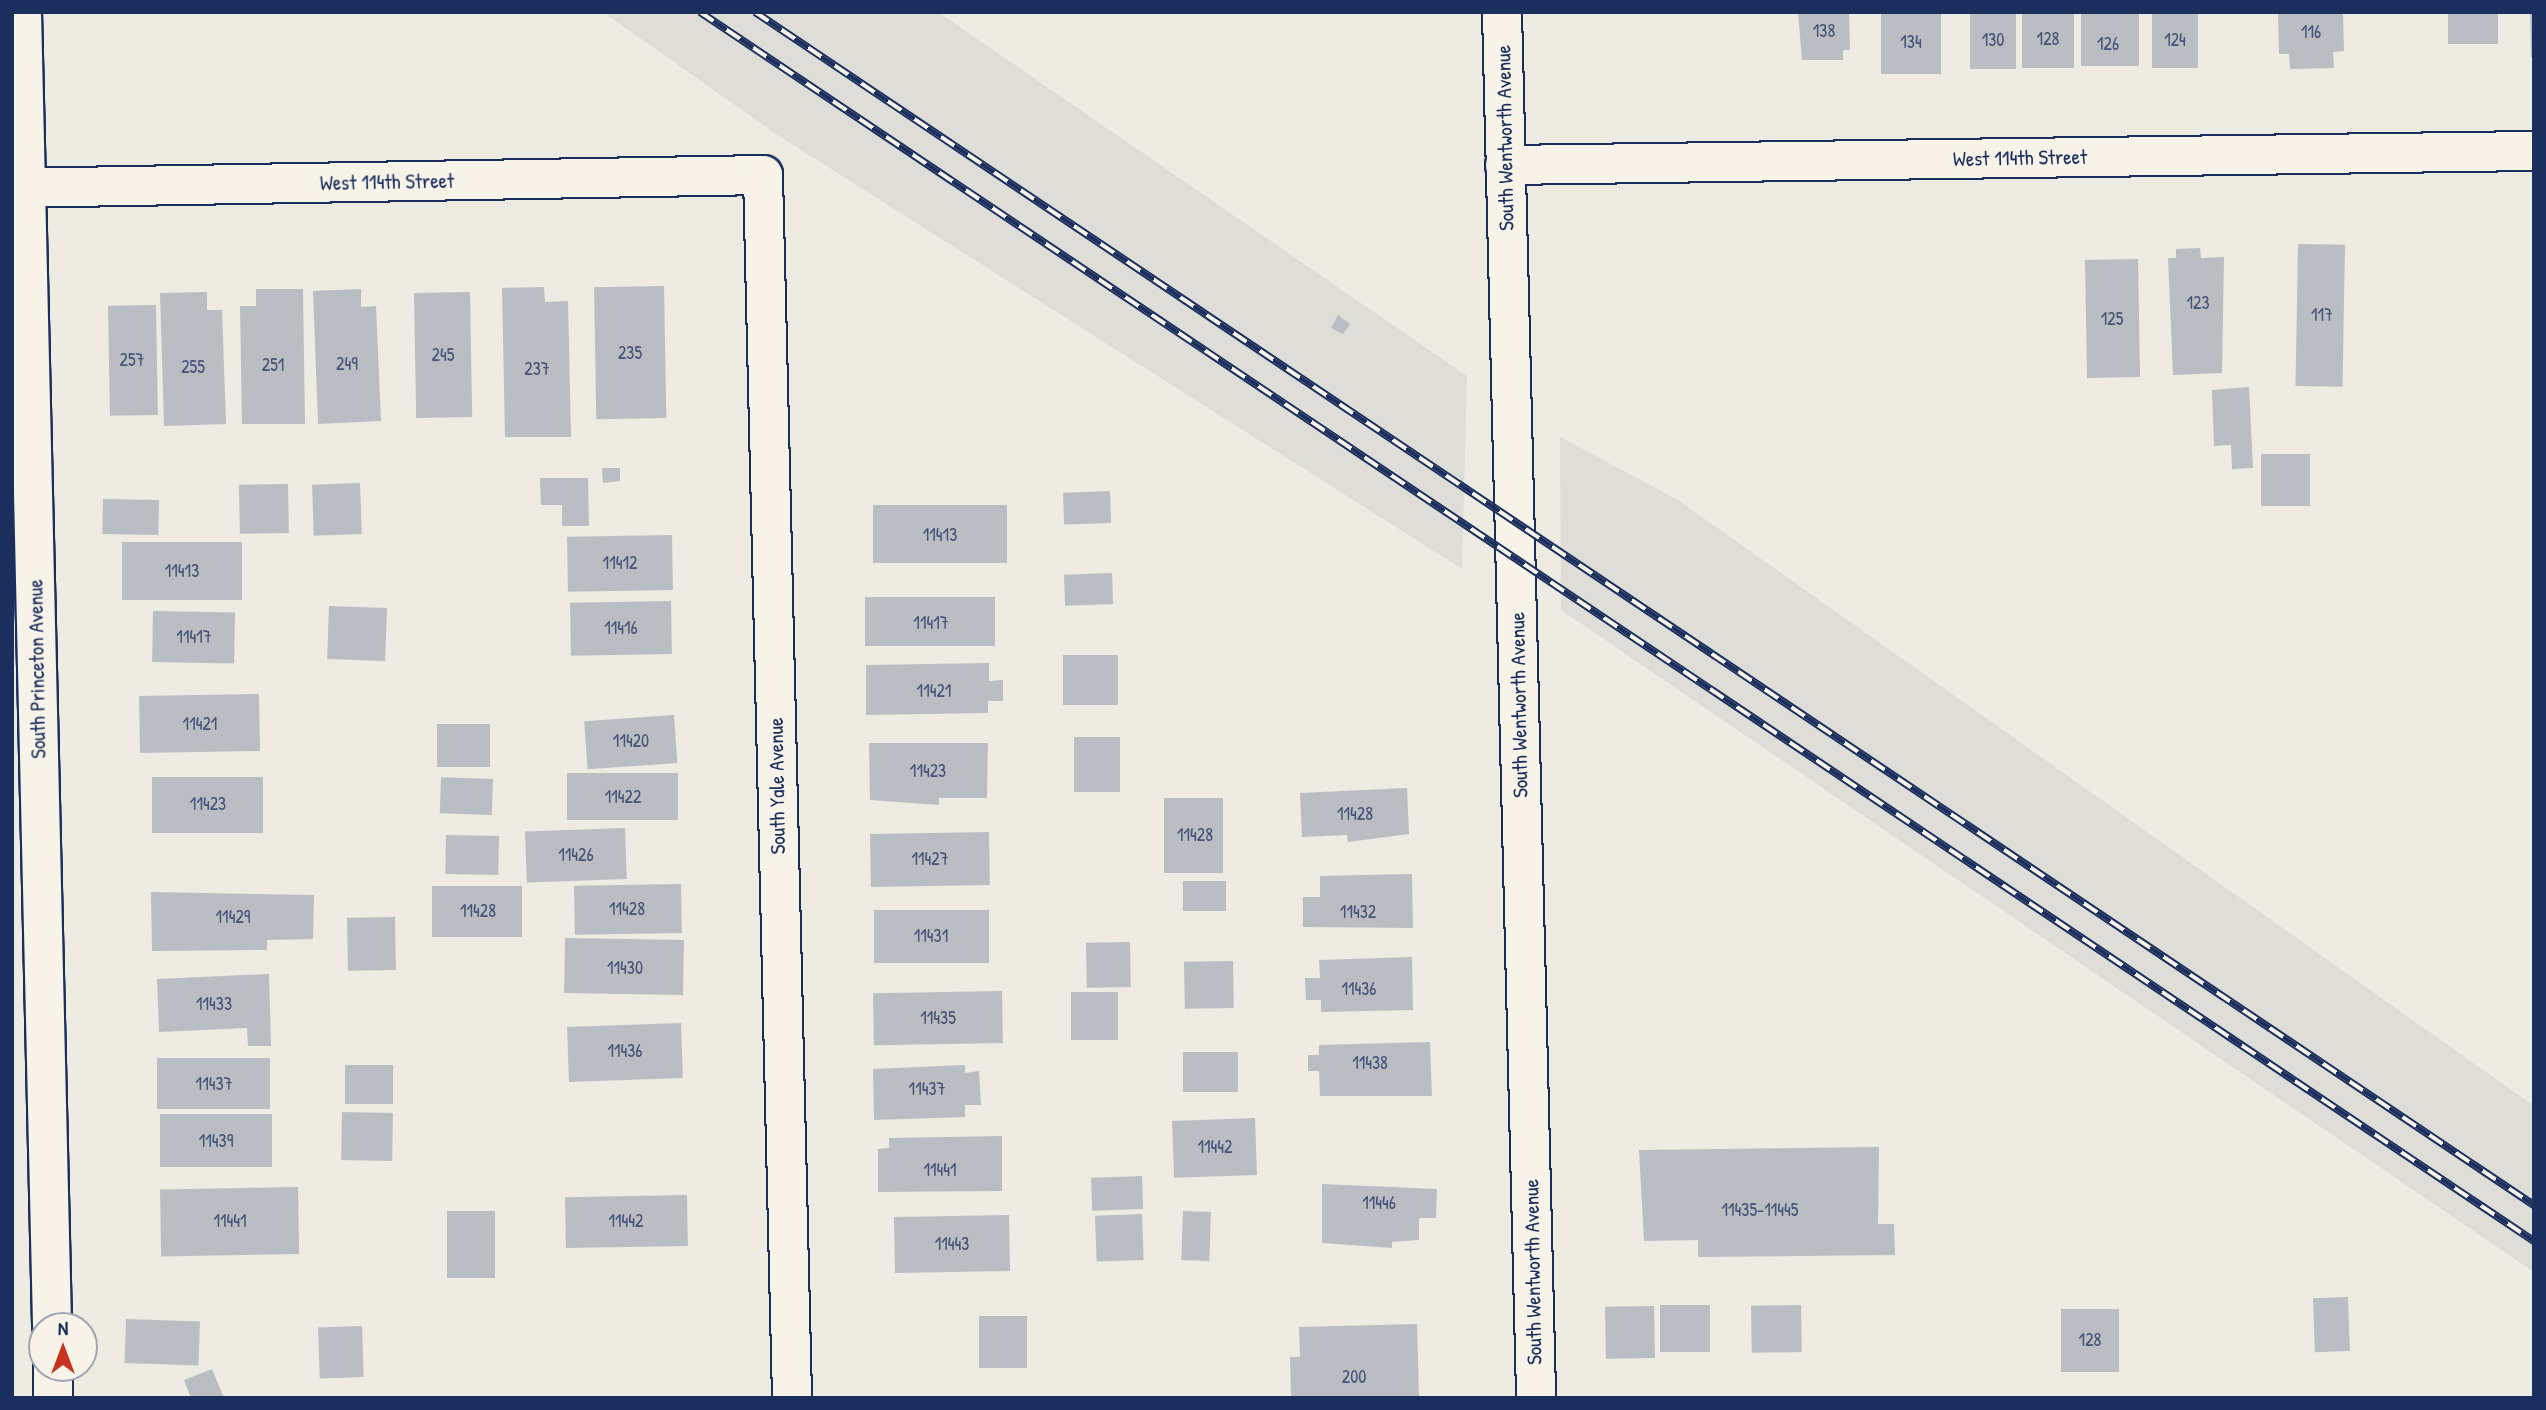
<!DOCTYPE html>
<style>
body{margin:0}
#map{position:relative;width:2546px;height:1410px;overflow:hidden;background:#eeebe2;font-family:"Patrick Hand",sans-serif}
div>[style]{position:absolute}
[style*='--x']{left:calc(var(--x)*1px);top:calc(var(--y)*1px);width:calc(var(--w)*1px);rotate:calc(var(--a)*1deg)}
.built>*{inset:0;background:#deddd8}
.building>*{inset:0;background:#babdc2;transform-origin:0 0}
.roads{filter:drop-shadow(2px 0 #1b2f5e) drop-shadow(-2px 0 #1b2f5e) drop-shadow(0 2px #1b2f5e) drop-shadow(0 -2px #1b2f5e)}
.minor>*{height:38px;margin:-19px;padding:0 19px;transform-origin:19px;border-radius:19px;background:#f7f3e8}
.tertiary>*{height:38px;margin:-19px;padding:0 19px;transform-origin:19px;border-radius:19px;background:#f7f3e8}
.rail>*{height:8px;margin-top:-4px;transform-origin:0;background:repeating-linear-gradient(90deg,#f7f3e8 0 16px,#1b2f5e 0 32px);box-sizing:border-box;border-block:2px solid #1b2f5e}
span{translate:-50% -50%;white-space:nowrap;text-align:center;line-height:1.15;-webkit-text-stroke:7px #f7f3e8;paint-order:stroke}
.number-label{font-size:18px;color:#435277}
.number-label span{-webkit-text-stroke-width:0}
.street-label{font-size:21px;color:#1b2f5e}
.frame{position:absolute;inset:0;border:14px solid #1b2f5e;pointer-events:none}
.north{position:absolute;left:28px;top:1312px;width:70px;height:70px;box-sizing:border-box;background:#f7f3e8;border:2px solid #9fa5b1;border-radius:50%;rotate:0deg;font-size:19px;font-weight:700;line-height:28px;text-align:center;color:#1b2f5e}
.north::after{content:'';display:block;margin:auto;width:24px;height:32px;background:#c8321e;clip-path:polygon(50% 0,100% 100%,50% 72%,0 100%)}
</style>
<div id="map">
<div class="built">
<i style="clip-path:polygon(603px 12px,938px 12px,1467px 376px,1462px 569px,776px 134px)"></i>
<i style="clip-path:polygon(1560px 437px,1678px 500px,2534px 1106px,2534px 1272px,1561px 610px)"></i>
</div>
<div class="building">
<i style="clip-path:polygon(1798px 12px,1849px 12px,1850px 50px,1843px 50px,1843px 60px,1802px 60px)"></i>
<i style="left:1881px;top:12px;width:60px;height:62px"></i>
<i style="left:1970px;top:12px;width:46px;height:57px"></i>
<i style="left:2022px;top:12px;width:52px;height:56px"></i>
<i style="left:2081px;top:12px;width:58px;height:54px"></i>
<i style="left:2152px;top:12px;width:46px;height:56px"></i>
<i style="clip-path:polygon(2278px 12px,2343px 12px,2344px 51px,2333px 52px,2334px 68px,2290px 69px,2289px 54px,2279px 54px)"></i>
<i style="left:2448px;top:12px;width:50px;height:32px"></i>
<i style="clip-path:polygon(2530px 12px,2534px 12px,2534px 57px,2531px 57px)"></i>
<i style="left:2298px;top:244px;width:47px;height:142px;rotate:1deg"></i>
<i style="clip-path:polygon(2200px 248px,2201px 258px,2224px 257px,2222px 373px,2173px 375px,2168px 258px,2176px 258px,2176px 249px)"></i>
<i style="left:2138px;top:259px;width:118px;height:53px;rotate:89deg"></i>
<i style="left:664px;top:286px;width:132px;height:70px;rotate:89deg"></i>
<i style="clip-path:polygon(544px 287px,545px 302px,568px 301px,571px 437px,505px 437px,502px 288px)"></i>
<i style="clip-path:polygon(256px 289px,303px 289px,305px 424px,242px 424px,240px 306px,256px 306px)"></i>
<i style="clip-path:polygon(361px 289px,361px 307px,376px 306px,381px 421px,318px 424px,313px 291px)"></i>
<i style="clip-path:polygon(207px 292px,207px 310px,222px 310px,226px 424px,164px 426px,160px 293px)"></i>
<i style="left:470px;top:292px;width:125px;height:56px;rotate:89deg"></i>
<i style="left:156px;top:305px;width:110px;height:48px;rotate:89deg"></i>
<i style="clip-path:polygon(1338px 315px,1350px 324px,1343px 334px,1331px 328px)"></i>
<i style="clip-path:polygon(2249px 387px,2253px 468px,2232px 469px,2231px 445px,2214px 446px,2212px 390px)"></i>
<i style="left:2310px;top:454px;width:52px;height:49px;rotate:90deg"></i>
<i style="clip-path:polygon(602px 468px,620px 468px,620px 481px,603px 483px)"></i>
<i style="clip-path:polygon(540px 478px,588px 478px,589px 526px,562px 526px,562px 505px,541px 505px)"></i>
<i style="left:360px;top:483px;width:51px;height:48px;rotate:88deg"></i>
<i style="left:288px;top:484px;width:49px;height:49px;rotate:89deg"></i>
<i style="left:1110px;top:491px;width:32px;height:47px;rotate:88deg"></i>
<i style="left:103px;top:499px;width:56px;height:35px;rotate:1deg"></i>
<i style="left:1007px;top:505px;width:58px;height:134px;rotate:90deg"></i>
<i style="left:672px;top:535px;width:55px;height:105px;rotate:89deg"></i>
<i style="left:122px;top:542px;width:120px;height:58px"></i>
<i style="left:1112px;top:573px;width:31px;height:48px;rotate:88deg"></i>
<i style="left:995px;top:597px;width:49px;height:130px;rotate:90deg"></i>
<i style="left:671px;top:601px;width:53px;height:101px;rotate:89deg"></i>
<i style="left:329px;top:606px;width:58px;height:53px;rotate:2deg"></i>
<i style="left:153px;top:611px;width:82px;height:51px;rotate:1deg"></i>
<i style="left:1118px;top:655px;width:50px;height:55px;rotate:90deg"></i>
<i style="clip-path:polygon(989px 663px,989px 681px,1003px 680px,1003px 701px,988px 701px,988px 713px,866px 715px,866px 665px)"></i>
<i style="left:259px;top:694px;width:57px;height:120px;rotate:89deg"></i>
<i style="left:674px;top:715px;width:48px;height:90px;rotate:86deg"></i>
<i style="left:437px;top:724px;width:53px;height:43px"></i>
<i style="left:1074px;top:737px;width:46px;height:55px"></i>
<i style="clip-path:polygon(869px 743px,988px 743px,987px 798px,939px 798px,939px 805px,870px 800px)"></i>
<i style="left:678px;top:773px;width:47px;height:111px;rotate:90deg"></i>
<i style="left:152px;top:777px;width:111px;height:56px"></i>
<i style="left:493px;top:779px;width:36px;height:52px;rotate:92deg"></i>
<i style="clip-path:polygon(1407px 788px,1409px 834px,1348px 842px,1347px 835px,1302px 837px,1300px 793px)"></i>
<i style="left:1164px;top:798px;width:59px;height:75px"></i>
<i style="left:625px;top:828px;width:51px;height:100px;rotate:88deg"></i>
<i style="left:989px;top:832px;width:53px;height:119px;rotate:89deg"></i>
<i style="left:446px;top:835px;width:53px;height:39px;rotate:1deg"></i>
<i style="clip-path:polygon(1412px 874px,1413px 928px,1303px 927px,1303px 897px,1320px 897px,1320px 876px)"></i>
<i style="left:1183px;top:881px;width:43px;height:30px"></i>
<i style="left:681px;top:884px;width:49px;height:107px;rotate:89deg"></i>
<i style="left:432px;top:886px;width:90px;height:51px"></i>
<i style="clip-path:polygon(151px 892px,314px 895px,313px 939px,267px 940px,267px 950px,152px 951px)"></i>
<i style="left:874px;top:910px;width:115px;height:53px"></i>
<i style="left:395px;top:917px;width:53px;height:48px;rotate:89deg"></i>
<i style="left:684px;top:940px;width:55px;height:119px;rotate:91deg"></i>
<i style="left:1130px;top:942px;width:45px;height:44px;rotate:89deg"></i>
<i style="clip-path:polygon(1412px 957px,1413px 1010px,1321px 1012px,1321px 1000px,1306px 1000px,1305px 978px,1320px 978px,1319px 960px)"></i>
<i style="left:1233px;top:961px;width:47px;height:49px;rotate:89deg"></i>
<i style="clip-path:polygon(269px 974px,271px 1046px,248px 1046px,247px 1028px,159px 1032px,157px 979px)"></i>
<i style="left:1002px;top:991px;width:52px;height:129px;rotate:89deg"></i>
<i style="left:1071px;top:992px;width:47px;height:48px"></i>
<i style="left:681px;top:1023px;width:55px;height:114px;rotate:88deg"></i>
<i style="clip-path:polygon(1430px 1042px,1432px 1096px,1320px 1096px,1319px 1071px,1308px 1071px,1308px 1055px,1319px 1055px,1319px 1045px)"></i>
<i style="left:1238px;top:1052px;width:40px;height:55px;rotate:90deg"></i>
<i style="left:270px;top:1058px;width:51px;height:113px;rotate:90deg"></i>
<i style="left:393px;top:1065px;width:39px;height:48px;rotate:90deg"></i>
<i style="clip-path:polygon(965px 1065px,965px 1073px,979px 1071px,981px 1105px,965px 1105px,965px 1117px,874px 1120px,873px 1069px)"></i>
<i style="left:342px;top:1112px;width:51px;height:48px;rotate:1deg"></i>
<i style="left:272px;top:1114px;width:53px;height:112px;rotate:90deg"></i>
<i style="left:1255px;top:1118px;width:57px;height:83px;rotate:88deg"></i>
<i style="clip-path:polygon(1002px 1136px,1002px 1191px,878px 1192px,878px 1149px,889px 1148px,889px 1138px)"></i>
<i style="clip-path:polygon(1879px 1147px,1878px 1224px,1894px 1224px,1895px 1255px,1698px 1257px,1698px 1240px,1644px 1241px,1639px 1150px)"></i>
<i style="left:1142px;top:1176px;width:33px;height:51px;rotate:88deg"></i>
<i style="clip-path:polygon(1322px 1184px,1437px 1189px,1436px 1218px,1419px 1218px,1419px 1240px,1392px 1242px,1392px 1248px,1322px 1243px)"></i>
<i style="left:298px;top:1187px;width:67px;height:138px;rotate:89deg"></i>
<i style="left:687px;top:1195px;width:51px;height:122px;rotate:89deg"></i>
<i style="left:495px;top:1211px;width:67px;height:48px;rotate:90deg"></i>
<i style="left:1183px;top:1211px;width:28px;height:49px;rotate:2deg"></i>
<i style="left:1142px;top:1214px;width:46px;height:47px;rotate:88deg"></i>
<i style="left:1009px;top:1215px;width:56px;height:115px;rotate:89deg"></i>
<i style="left:2348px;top:1297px;width:54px;height:35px;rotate:88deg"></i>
<i style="left:1660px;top:1305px;width:50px;height:47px"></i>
<i style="left:1801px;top:1305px;width:47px;height:50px;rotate:89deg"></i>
<i style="left:1654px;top:1306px;width:52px;height:49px;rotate:89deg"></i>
<i style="left:2061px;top:1309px;width:58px;height:63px"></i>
<i style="left:1027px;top:1316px;width:52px;height:48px;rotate:90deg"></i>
<i style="left:126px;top:1319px;width:74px;height:44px;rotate:2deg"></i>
<i style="clip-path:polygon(1417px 1324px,1419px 1398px,1291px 1398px,1290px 1357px,1300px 1357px,1299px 1327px)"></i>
<i style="left:362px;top:1326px;width:51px;height:44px;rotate:88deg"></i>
<i style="clip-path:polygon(212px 1369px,224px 1398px,191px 1398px,184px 1380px)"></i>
</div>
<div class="roads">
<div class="minor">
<i style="--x:22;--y:12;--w:1314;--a:88.69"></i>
<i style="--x:1505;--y:165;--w:1029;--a:-0.78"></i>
<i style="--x:12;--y:188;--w:751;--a:-0.99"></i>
<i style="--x:763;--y:175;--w:1223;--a:88.64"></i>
<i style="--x:53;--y:1368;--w:30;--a:90"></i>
</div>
<div class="tertiary">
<i style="--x:1502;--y:12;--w:1386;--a:88.59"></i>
</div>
</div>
<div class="rail">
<i style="--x:700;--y:12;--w:2208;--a:33.83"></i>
<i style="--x:755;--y:12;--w:2142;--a:33.85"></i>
</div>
<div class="number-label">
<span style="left:1824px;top:31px">138</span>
<span style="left:2311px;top:32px">116</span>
<span style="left:2048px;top:39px">128</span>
<span style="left:1993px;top:40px">130</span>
<span style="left:2175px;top:40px">124</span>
<span style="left:1911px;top:42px">134</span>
<span style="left:2108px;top:44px">126</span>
<span style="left:2198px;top:303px">123</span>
<span style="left:2322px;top:315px">117</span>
<span style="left:2112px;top:319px">125</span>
<span style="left:630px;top:353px">235</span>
<span style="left:443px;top:355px">245</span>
<span style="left:132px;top:360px">257</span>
<span style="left:347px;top:364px">249</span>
<span style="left:273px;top:365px">251</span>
<span style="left:193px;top:367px">255</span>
<span style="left:537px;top:369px">237</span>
<span style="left:940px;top:535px">11413</span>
<span style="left:620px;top:563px">11412</span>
<span style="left:182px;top:571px">11413</span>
<span style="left:931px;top:623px">11417</span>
<span style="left:621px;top:628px">11416</span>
<span style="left:194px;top:637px">11417</span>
<span style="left:934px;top:691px">11421</span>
<span style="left:200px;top:724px">11421</span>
<span style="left:631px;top:741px">11420</span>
<span style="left:928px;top:771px">11423</span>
<span style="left:623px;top:797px">11422</span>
<span style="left:208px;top:804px">11423</span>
<span style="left:1355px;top:814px">11428</span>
<span style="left:1195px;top:835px">11428</span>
<span style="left:576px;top:855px">11426</span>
<span style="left:930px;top:859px">11427</span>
<span style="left:627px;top:909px">11428</span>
<span style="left:478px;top:911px">11428</span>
<span style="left:1358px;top:912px">11432</span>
<span style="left:233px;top:917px">11429</span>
<span style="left:931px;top:936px">11431</span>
<span style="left:625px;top:968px">11430</span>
<span style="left:1359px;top:989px">11436</span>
<span style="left:214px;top:1004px">11433</span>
<span style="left:938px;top:1018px">11435</span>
<span style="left:625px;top:1051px">11436</span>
<span style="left:1370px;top:1063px">11438</span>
<span style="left:214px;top:1084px">11437</span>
<span style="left:927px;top:1089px">11437</span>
<span style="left:216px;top:1141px">11439</span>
<span style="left:1215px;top:1147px">11442</span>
<span style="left:940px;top:1170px">11441</span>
<span style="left:1379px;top:1203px">11446</span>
<span style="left:1760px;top:1210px">11435-11445</span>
<span style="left:230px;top:1221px">11441</span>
<span style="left:626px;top:1221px">11442</span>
<span style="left:952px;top:1244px">11443</span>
<span style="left:2090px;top:1340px">128</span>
<span style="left:1354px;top:1377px">200</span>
</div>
<div class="street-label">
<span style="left:1505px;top:138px;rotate:-91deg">South Wentworth Avenue</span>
<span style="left:2020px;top:158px;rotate:-1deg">West 114th Street</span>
<span style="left:387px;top:182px;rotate:-1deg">West 114th Street</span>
<span style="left:37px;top:669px;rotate:-91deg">South Princeton Avenue</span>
<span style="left:1519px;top:705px;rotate:-91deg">South Wentworth Avenue</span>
<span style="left:777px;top:786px;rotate:-91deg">South Yale Avenue</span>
<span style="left:1533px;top:1272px;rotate:-91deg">South Wentworth Avenue</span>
</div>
<div class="frame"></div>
<div class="north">N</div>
</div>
